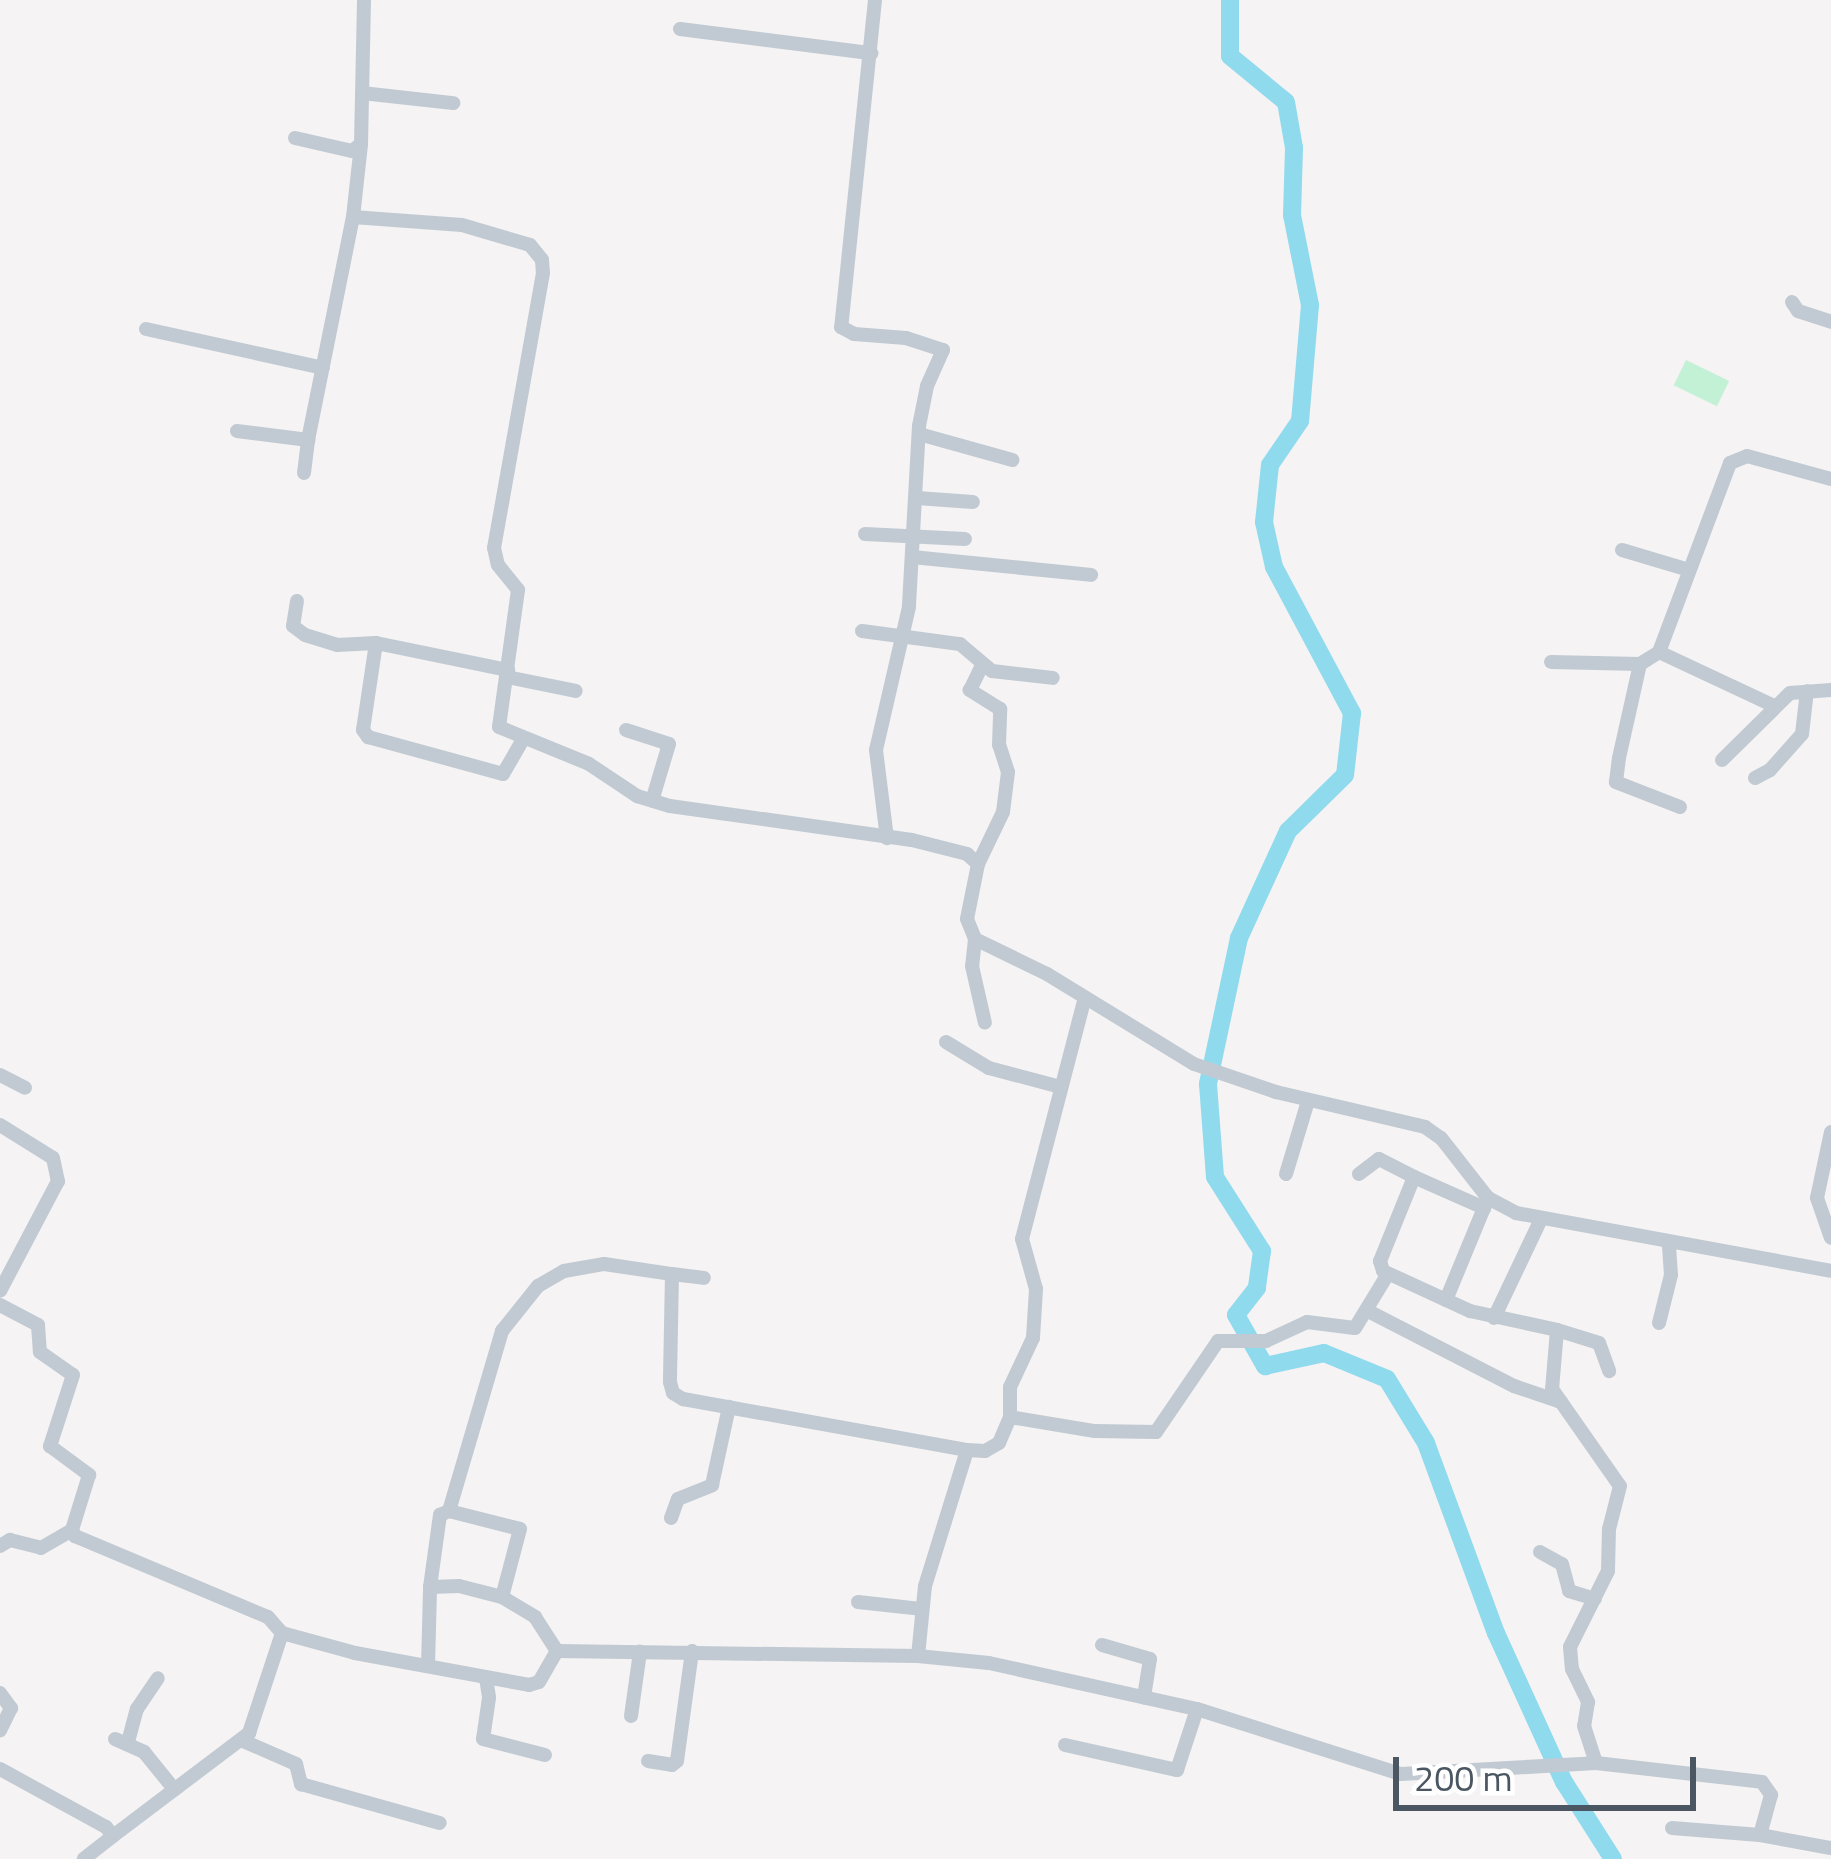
<!DOCTYPE html>
<style>
body{margin:0}
#map{position:relative;width:1831px;height:1859px;overflow:hidden;background:#f5f3f3;font-family:"Titillium Web",sans-serif}
div>[style]{position:absolute}
[style*='--x']{left:calc(var(--x)*1px);top:calc(var(--y)*1px);width:calc(var(--w)*1px);rotate:calc(var(--a)*1deg)}
.green>*{inset:0;background:#c3f1d5;transform-origin:0 0}
.river>*{height:18px;margin:-9px;padding:0 9px;transform-origin:9px;border-radius:9px;background:#90daee}
.minor>*{height:14px;margin:-7px;padding:0 7px;transform-origin:7px;border-radius:7px;background:#c1cad2}
span{translate:-50% -50%;white-space:nowrap;text-align:center;line-height:1.15;-webkit-text-stroke:12px #fff;paint-order:stroke}
.scale{position:absolute;left:1393px;top:1757px;width:303px;height:54px;box-sizing:border-box;border:6px solid #4a5661;border-top:0;padding-left:15px;font-size:36px;line-height:42px;white-space:nowrap;color:#4a5661;-webkit-text-stroke:9px #fff;paint-order:stroke}
</style>
<div id="map">
<div class="green">
<i style="left:1686px;top:360px;width:48px;height:28px;rotate:26deg"></i>
</div>
<div class="river">
<i style="--x:1230;--y:0;--w:56;--a:90"></i>
<i style="--x:1230;--y:56;--w:72;--a:39.4"></i>
<i style="--x:1286;--y:102;--w:47;--a:80.1"></i>
<i style="--x:1294;--y:148;--w:67;--a:91.7"></i>
<i style="--x:1292;--y:215;--w:92;--a:78.7"></i>
<i style="--x:1310;--y:305;--w:116;--a:94.9"></i>
<i style="--x:1300;--y:421;--w:53;--a:124.3"></i>
<i style="--x:1270;--y:465;--w:57;--a:96"></i>
<i style="--x:1264;--y:522;--w:46;--a:77.5"></i>
<i style="--x:1274;--y:567;--w:166;--a:61.9"></i>
<i style="--x:1352;--y:713;--w:62;--a:96.4"></i>
<i style="--x:1345;--y:775;--w:80;--a:135.5"></i>
<i style="--x:1288;--y:831;--w:118;--a:114.6"></i>
<i style="--x:1239;--y:938;--w:149;--a:102"></i>
<i style="--x:1208;--y:1084;--w:93;--a:85.7"></i>
<i style="--x:1215;--y:1177;--w:88;--a:57.6"></i>
<i style="--x:1262;--y:1251;--w:37;--a:98"></i>
<i style="--x:1257;--y:1288;--w:34;--a:128"></i>
<i style="--x:1236;--y:1315;--w:59;--a:60.4"></i>
<i style="--x:1265;--y:1366;--w:60;--a:-12.4"></i>
<i style="--x:1324;--y:1353;--w:68;--a:22.4"></i>
<i style="--x:1387;--y:1379;--w:75;--a:58.6"></i>
<i style="--x:1426;--y:1443;--w:202;--a:69.8"></i>
<i style="--x:1496;--y:1633;--w:164;--a:65.5"></i>
<i style="--x:1564;--y:1782;--w:91;--a:57.5"></i>
</div>
<div class="minor">
<i style="--x:875;--y:0;--w:329;--a:95.9"></i>
<i style="--x:841;--y:327;--w:15;--a:28"></i>
<i style="--x:854;--y:334;--w:52;--a:4.4"></i>
<i style="--x:906;--y:338;--w:39;--a:18"></i>
<i style="--x:943;--y:350;--w:39;--a:114"></i>
<i style="--x:927;--y:386;--w:41;--a:101.3"></i>
<i style="--x:919;--y:426;--w:181;--a:93.2"></i>
<i style="--x:909;--y:607;--w:147;--a:103"></i>
<i style="--x:876;--y:750;--w:89;--a:82.9"></i>
<i style="--x:680;--y:29;--w:193;--a:7.2"></i>
<i style="--x:362;--y:93;--w:92;--a:6.3"></i>
<i style="--x:295;--y:138;--w:58;--a:12.8"></i>
<i style="--x:352;--y:151;--w:11;--a:-38"></i>
<i style="--x:361;--y:144;--w:144;--a:-88.8"></i>
<i style="--x:353;--y:217;--w:73;--a:-83.7"></i>
<i style="--x:1792;--y:302;--w:11;--a:56"></i>
<i style="--x:1798;--y:311;--w:35;--a:18"></i>
<i style="--x:146;--y:329;--w:181;--a:12.4"></i>
<i style="--x:237;--y:431;--w:72;--a:7.2"></i>
<i style="--x:308;--y:440;--w:227;--a:-78.6"></i>
<i style="--x:353;--y:217;--w:109;--a:4.2"></i>
<i style="--x:462;--y:225;--w:71;--a:16.4"></i>
<i style="--x:530;--y:245;--w:19;--a:51"></i>
<i style="--x:542;--y:260;--w:13;--a:86"></i>
<i style="--x:543;--y:273;--w:279;--a:100.1"></i>
<i style="--x:494;--y:548;--w:17;--a:77"></i>
<i style="--x:498;--y:565;--w:32;--a:51"></i>
<i style="--x:518;--y:590;--w:138;--a:97.9"></i>
<i style="--x:499;--y:727;--w:97;--a:22.3"></i>
<i style="--x:589;--y:764;--w:58;--a:33.7"></i>
<i style="--x:637;--y:796;--w:34;--a:17"></i>
<i style="--x:670;--y:806;--w:244;--a:8"></i>
<i style="--x:912;--y:840;--w:57;--a:14.3"></i>
<i style="--x:967;--y:854;--w:15;--a:42"></i>
<i style="--x:978;--y:864;--w:56;--a:101.3"></i>
<i style="--x:967;--y:919;--w:22;--a:68"></i>
<i style="--x:975;--y:939;--w:80;--a:25.9"></i>
<i style="--x:1047;--y:974;--w:172;--a:31.5"></i>
<i style="--x:1194;--y:1064;--w:87;--a:18.9"></i>
<i style="--x:1276;--y:1092;--w:153;--a:13.2"></i>
<i style="--x:1425;--y:1127;--w:19;--a:35"></i>
<i style="--x:1441;--y:1138;--w:76;--a:51.9"></i>
<i style="--x:1488;--y:1198;--w:32;--a:28"></i>
<i style="--x:1516;--y:1213;--w:320;--a:10.4"></i>
<i style="--x:919;--y:434;--w:97;--a:15.6"></i>
<i style="--x:304;--y:473;--w:33;--a:-83"></i>
<i style="--x:917;--y:498;--w:56;--a:4.1"></i>
<i style="--x:865;--y:534;--w:100;--a:2.9"></i>
<i style="--x:1622;--y:550;--w:70;--a:16.6"></i>
<i style="--x:912;--y:557;--w:180;--a:5.7"></i>
<i style="--x:297;--y:601;--w:25;--a:99"></i>
<i style="--x:293;--y:626;--w:15;--a:37"></i>
<i style="--x:305;--y:635;--w:34;--a:17"></i>
<i style="--x:337;--y:645;--w:39;--a:-3"></i>
<i style="--x:376;--y:643;--w:135;--a:11.6"></i>
<i style="--x:862;--y:631;--w:99;--a:7.6"></i>
<i style="--x:960;--y:644;--w:42;--a:40.2"></i>
<i style="--x:992;--y:671;--w:61;--a:6.5"></i>
<i style="--x:376;--y:643;--w:88;--a:98.5"></i>
<i style="--x:363;--y:730;--w:9;--a:54"></i>
<i style="--x:368;--y:737;--w:140;--a:15.3"></i>
<i style="--x:503;--y:774;--w:39;--a:-60"></i>
<i style="--x:1659;--y:652;--w:125;--a:25.1"></i>
<i style="--x:1551;--y:662;--w:89;--a:1.3"></i>
<i style="--x:507;--y:677;--w:70;--a:11.5"></i>
<i style="--x:626;--y:730;--w:45;--a:18"></i>
<i style="--x:669;--y:744;--w:59;--a:106.6"></i>
<i style="--x:1722;--y:760;--w:95;--a:-44.6"></i>
<i style="--x:1790;--y:693;--w:41;--a:-4.2"></i>
<i style="--x:1755;--y:778;--w:17;--a:-28"></i>
<i style="--x:1770;--y:770;--w:48;--a:-48.4"></i>
<i style="--x:1802;--y:734;--w:43;--a:-83.4"></i>
<i style="--x:1680;--y:807;--w:69;--a:-158.7"></i>
<i style="--x:1616;--y:782;--w:24;--a:-83"></i>
<i style="--x:1619;--y:758;--w:96;--a:-77.4"></i>
<i style="--x:1640;--y:664;--w:22;--a:-32"></i>
<i style="--x:1659;--y:652;--w:202;--a:-69.4"></i>
<i style="--x:1730;--y:463;--w:18;--a:-22"></i>
<i style="--x:1747;--y:456;--w:87;--a:15.3"></i>
<i style="--x:978;--y:864;--w:58;--a:-64.3"></i>
<i style="--x:1003;--y:812;--w:40;--a:-82.9"></i>
<i style="--x:1008;--y:772;--w:28;--a:-108"></i>
<i style="--x:999;--y:745;--w:36;--a:-88"></i>
<i style="--x:1000;--y:709;--w:36;--a:-148"></i>
<i style="--x:970;--y:690;--w:28;--a:-64"></i>
<i style="--x:975;--y:939;--w:27;--a:96"></i>
<i style="--x:972;--y:966;--w:58;--a:77.2"></i>
<i style="--x:946;--y:1042;--w:50;--a:31.2"></i>
<i style="--x:989;--y:1068;--w:74;--a:14.8"></i>
<i style="--x:0;--y:1075;--w:28;--a:27"></i>
<i style="--x:0;--y:1125;--w:62;--a:31.9"></i>
<i style="--x:53;--y:1158;--w:24;--a:78"></i>
<i style="--x:58;--y:1181;--w:124;--a:117.8"></i>
<i style="--x:1831;--y:1132;--w:67;--a:102"></i>
<i style="--x:1817;--y:1198;--w:42;--a:70.7"></i>
<i style="--x:1286;--y:1174;--w:76;--a:-73.2"></i>
<i style="--x:1359;--y:1174;--w:25;--a:-37"></i>
<i style="--x:1379;--y:1159;--w:39;--a:27"></i>
<i style="--x:1414;--y:1177;--w:91;--a:112"></i>
<i style="--x:1380;--y:1261;--w:10;--a:73"></i>
<i style="--x:1383;--y:1271;--w:96;--a:24.7"></i>
<i style="--x:1470;--y:1311;--w:89;--a:12.3"></i>
<i style="--x:1557;--y:1330;--w:59;--a:94.8"></i>
<i style="--x:1552;--y:1389;--w:118;--a:55"></i>
<i style="--x:1620;--y:1486;--w:44;--a:104.3"></i>
<i style="--x:1609;--y:1529;--w:42;--a:91.4"></i>
<i style="--x:1608;--y:1571;--w:85;--a:116.6"></i>
<i style="--x:1570;--y:1647;--w:22;--a:85"></i>
<i style="--x:1572;--y:1669;--w:37;--a:64"></i>
<i style="--x:1588;--y:1702;--w:24;--a:99"></i>
<i style="--x:1584;--y:1726;--w:39;--a:72"></i>
<i style="--x:1414;--y:1177;--w:77;--a:23.9"></i>
<i style="--x:672;--y:1274;--w:32;--a:7"></i>
<i style="--x:1446;--y:1300;--w:110;--a:-67.6"></i>
<i style="--x:0;--y:1305;--w:43;--a:27.8"></i>
<i style="--x:38;--y:1325;--w:27;--a:86"></i>
<i style="--x:40;--y:1352;--w:40;--a:34.9"></i>
<i style="--x:73;--y:1375;--w:75;--a:107.9"></i>
<i style="--x:50;--y:1446;--w:49;--a:36.6"></i>
<i style="--x:89;--y:1475;--w:58;--a:107.2"></i>
<i style="--x:72;--y:1530;--w:7;--a:63"></i>
<i style="--x:75;--y:1536;--w:209;--a:22.8"></i>
<i style="--x:268;--y:1617;--w:21;--a:49"></i>
<i style="--x:282;--y:1633;--w:76;--a:15.3"></i>
<i style="--x:355;--y:1653;--w:177;--a:10.4"></i>
<i style="--x:529;--y:1685;--w:10;--a:-17"></i>
<i style="--x:539;--y:1682;--w:36;--a:-60"></i>
<i style="--x:557;--y:1651;--w:361;--a:0.8"></i>
<i style="--x:918;--y:1656;--w:71;--a:5.6"></i>
<i style="--x:989;--y:1663;--w:213;--a:12.5"></i>
<i style="--x:1197;--y:1709;--w:214;--a:17.7"></i>
<i style="--x:1401;--y:1774;--w:195;--a:-3.2"></i>
<i style="--x:1596;--y:1763;--w:167;--a:6.5"></i>
<i style="--x:1762;--y:1782;--w:16;--a:55"></i>
<i style="--x:1771;--y:1795;--w:41;--a:105.4"></i>
<i style="--x:1760;--y:1835;--w:72;--a:10.4"></i>
<i style="--x:1368;--y:1311;--w:164;--a:27.2"></i>
<i style="--x:1514;--y:1386;--w:50;--a:18.8"></i>
<i style="--x:1494;--y:1318;--w:110;--a:-64.6"></i>
<i style="--x:1659;--y:1323;--w:49;--a:-76"></i>
<i style="--x:1671;--y:1275;--w:31;--a:-94"></i>
<i style="--x:1557;--y:1330;--w:44;--a:17.2"></i>
<i style="--x:1599;--y:1343;--w:30;--a:70"></i>
<i style="--x:1010;--y:1417;--w:86;--a:9.4"></i>
<i style="--x:1095;--y:1431;--w:61;--a:0.9"></i>
<i style="--x:1156;--y:1432;--w:110;--a:-55.7"></i>
<i style="--x:1218;--y:1341;--w:48;--a:0"></i>
<i style="--x:1266;--y:1341;--w:45;--a:-24.9"></i>
<i style="--x:1307;--y:1322;--w:48;--a:7.1"></i>
<i style="--x:1355;--y:1328;--w:63;--a:-58.6"></i>
<i style="--x:449;--y:1511;--w:188;--a:-73.6"></i>
<i style="--x:502;--y:1331;--w:58;--a:-51.3"></i>
<i style="--x:538;--y:1286;--w:30;--a:-30"></i>
<i style="--x:564;--y:1271;--w:41;--a:-9.9"></i>
<i style="--x:604;--y:1264;--w:69;--a:8.4"></i>
<i style="--x:672;--y:1274;--w:108;--a:91.1"></i>
<i style="--x:670;--y:1382;--w:11;--a:75"></i>
<i style="--x:673;--y:1393;--w:12;--a:31"></i>
<i style="--x:683;--y:1399;--w:289;--a:10.2"></i>
<i style="--x:671;--y:1518;--w:20;--a:-70"></i>
<i style="--x:678;--y:1499;--w:37;--a:-22"></i>
<i style="--x:712;--y:1485;--w:80;--a:-77.7"></i>
<i style="--x:0;--y:1546;--w:12;--a:-31"></i>
<i style="--x:10;--y:1540;--w:32;--a:14"></i>
<i style="--x:41;--y:1548;--w:36;--a:-30"></i>
<i style="--x:1540;--y:1552;--w:25;--a:29"></i>
<i style="--x:1562;--y:1564;--w:28;--a:75"></i>
<i style="--x:1569;--y:1591;--w:27;--a:17"></i>
<i style="--x:430;--y:1587;--w:29;--a:-2"></i>
<i style="--x:459;--y:1586;--w:44;--a:14.3"></i>
<i style="--x:502;--y:1597;--w:39;--a:31"></i>
<i style="--x:535;--y:1617;--w:40;--a:57.1"></i>
<i style="--x:858;--y:1602;--w:63;--a:6.3"></i>
<i style="--x:1102;--y:1645;--w:50;--a:16.3"></i>
<i style="--x:1150;--y:1659;--w:39;--a:99"></i>
<i style="--x:918;--y:1656;--w:70;--a:-84.3"></i>
<i style="--x:925;--y:1586;--w:142;--a:-72.8"></i>
<i style="--x:967;--y:1450;--w:18;--a:3"></i>
<i style="--x:985;--y:1451;--w:16;--a:-30"></i>
<i style="--x:999;--y:1443;--w:28;--a:-67"></i>
<i style="--x:1010;--y:1417;--w:30;--a:-90"></i>
<i style="--x:1010;--y:1387;--w:54;--a:-64.9"></i>
<i style="--x:1033;--y:1338;--w:49;--a:-86.5"></i>
<i style="--x:1036;--y:1289;--w:52;--a:-105.6"></i>
<i style="--x:1022;--y:1239;--w:249;--a:-75.4"></i>
<i style="--x:428;--y:1666;--w:79;--a:-88.5"></i>
<i style="--x:430;--y:1587;--w:73;--a:-82.1"></i>
<i style="--x:440;--y:1515;--w:10;--a:-24"></i>
<i style="--x:449;--y:1511;--w:73;--a:14.2"></i>
<i style="--x:520;--y:1529;--w:70;--a:104.8"></i>
<i style="--x:486;--y:1678;--w:20;--a:81"></i>
<i style="--x:489;--y:1698;--w:41;--a:98.3"></i>
<i style="--x:483;--y:1739;--w:64;--a:14.5"></i>
<i style="--x:0;--y:1693;--w:19;--a:54"></i>
<i style="--x:11;--y:1708;--w:25;--a:116"></i>
<i style="--x:631;--y:1716;--w:65;--a:-82"></i>
<i style="--x:115;--y:1739;--w:32;--a:24"></i>
<i style="--x:144;--y:1752;--w:48;--a:51"></i>
<i style="--x:241;--y:1740;--w:60;--a:23.6"></i>
<i style="--x:296;--y:1764;--w:21;--a:76"></i>
<i style="--x:301;--y:1784;--w:144;--a:15.7"></i>
<i style="--x:128;--y:1742;--w:34;--a:-75"></i>
<i style="--x:137;--y:1709;--w:37;--a:-56"></i>
<i style="--x:1065;--y:1745;--w:115;--a:12.6"></i>
<i style="--x:1177;--y:1770;--w:64;--a:-71.8"></i>
<i style="--x:648;--y:1761;--w:24;--a:9"></i>
<i style="--x:672;--y:1765;--w:6;--a:-39"></i>
<i style="--x:677;--y:1761;--w:111;--a:-82.2"></i>
<i style="--x:0;--y:1769;--w:121;--a:28.7"></i>
<i style="--x:106;--y:1827;--w:11;--a:52"></i>
<i style="--x:113;--y:1836;--w:37;--a:142"></i>
<i style="--x:1672;--y:1828;--w:88;--a:4.5"></i>
<i style="--x:113;--y:1836;--w:171;--a:-37.1"></i>
<i style="--x:249;--y:1733;--w:105;--a:-71.7"></i>
</div>
<div class="scale">200 m</div>
</div>
